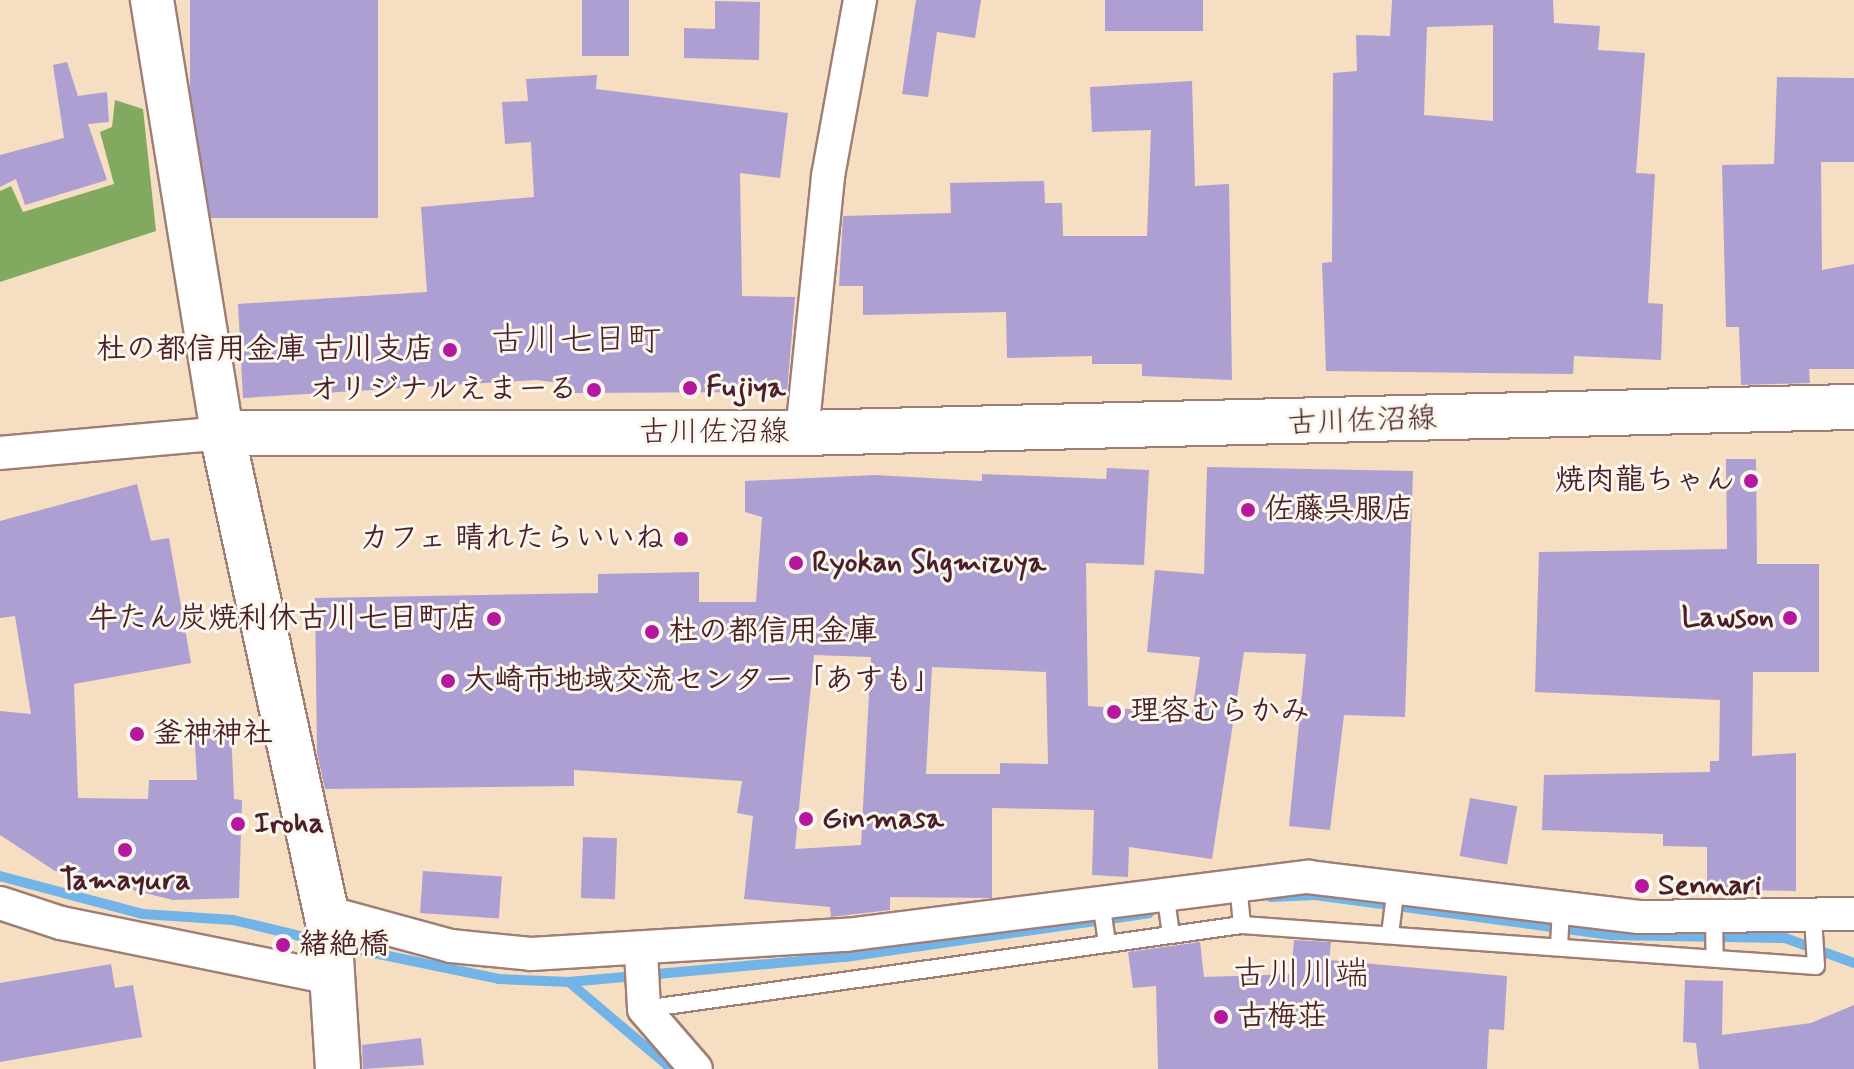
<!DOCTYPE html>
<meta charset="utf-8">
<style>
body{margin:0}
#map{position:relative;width:1854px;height:1069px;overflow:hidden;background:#f5dec2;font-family:Mynerve,"Klee One",sans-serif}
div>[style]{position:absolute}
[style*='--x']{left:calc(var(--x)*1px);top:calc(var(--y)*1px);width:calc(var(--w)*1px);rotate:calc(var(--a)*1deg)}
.forest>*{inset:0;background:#82a960}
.stream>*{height:10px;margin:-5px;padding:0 5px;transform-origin:5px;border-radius:5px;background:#72b4e7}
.building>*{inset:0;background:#ad9fd1;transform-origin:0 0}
.roads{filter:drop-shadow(2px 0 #a07e76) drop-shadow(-2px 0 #a07e76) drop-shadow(0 2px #a07e76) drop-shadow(0 -2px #a07e76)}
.service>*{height:16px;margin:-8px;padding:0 8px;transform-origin:8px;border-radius:8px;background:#fff}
.minor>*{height:32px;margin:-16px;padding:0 16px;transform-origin:16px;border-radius:16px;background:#fff}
.tertiary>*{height:42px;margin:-21px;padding:0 21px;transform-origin:21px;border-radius:21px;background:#fff}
.primary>*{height:44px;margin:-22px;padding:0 22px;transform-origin:22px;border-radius:22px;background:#fff}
.dots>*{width:22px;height:22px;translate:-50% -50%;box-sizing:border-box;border:4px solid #fbf7ec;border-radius:50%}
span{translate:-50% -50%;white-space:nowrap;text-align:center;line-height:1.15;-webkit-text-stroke:6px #fbf7ec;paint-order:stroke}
.poi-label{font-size:30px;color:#4a1f2b;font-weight:700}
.right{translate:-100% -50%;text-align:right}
.left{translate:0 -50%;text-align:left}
.street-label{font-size:30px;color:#4a1f2b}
.quarter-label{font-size:34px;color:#4a1f2b}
</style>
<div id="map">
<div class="forest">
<i style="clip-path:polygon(115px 100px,143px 109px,156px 231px,0 282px,0 191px,11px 186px,23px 212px,114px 184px,100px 132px,112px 127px)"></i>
</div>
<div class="stream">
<i style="--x:0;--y:876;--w:148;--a:14.9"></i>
<i style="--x:143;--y:914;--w:90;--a:3.8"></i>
<i style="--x:233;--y:920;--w:90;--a:13.4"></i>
<i style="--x:1271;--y:897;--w:44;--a:-2.6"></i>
<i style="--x:1315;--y:895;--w:300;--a:7.7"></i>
<i style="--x:1612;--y:935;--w:173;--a:1"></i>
<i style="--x:1785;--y:938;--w:73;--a:19.9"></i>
<i style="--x:340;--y:946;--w:162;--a:11.7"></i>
<i style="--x:499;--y:979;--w:70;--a:2.5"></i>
<i style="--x:569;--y:982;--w:277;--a:-5.2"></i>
<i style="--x:845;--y:957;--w:307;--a:-8.2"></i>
<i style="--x:569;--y:982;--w:135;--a:40.2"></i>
</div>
<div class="building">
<i style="left:190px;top:0;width:188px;height:218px"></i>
<i style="left:582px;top:0;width:47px;height:56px"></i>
<i style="clip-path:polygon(916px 0,981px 0,975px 38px,937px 32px,928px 97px,902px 94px)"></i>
<i style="left:1105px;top:0;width:98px;height:31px"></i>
<i style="clip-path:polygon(evenodd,1392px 0,1553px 0,1554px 23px,1600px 26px,1598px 50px,1645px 53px,1636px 173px,1655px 174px,1648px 303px,1663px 304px,1661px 360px,1574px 356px,1573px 374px,1326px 371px,1322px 263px,1332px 262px,1333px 73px,1357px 71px,1356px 35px,1390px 36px,1392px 0,1493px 25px,1493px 121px,1424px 115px,1427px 27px,1493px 25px)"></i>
<i style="clip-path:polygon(715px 1px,760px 2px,759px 60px,684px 58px,684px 28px,715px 29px)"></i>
<i style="clip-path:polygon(67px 62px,78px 96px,107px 92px,109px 122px,88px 124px,107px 180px,25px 205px,16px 179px,0 187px,0 155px,64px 138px,53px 65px)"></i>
<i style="clip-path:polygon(597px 75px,596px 89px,788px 113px,780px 178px,740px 173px,742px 296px,795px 297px,787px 392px,569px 393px,569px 384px,536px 380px,243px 398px,238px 304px,427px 292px,421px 207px,534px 197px,531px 142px,505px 144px,502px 102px,528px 101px,526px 79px)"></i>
<i style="clip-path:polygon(1777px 77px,1854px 78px,1854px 162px,1821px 162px,1822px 270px,1854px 264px,1854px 369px,1809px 369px,1810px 383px,1741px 385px,1739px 327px,1726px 327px,1722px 165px,1774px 164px)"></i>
<i style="clip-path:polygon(1192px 81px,1195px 186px,1229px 184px,1232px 380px,1142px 376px,1142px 364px,1092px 364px,1092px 356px,1007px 358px,1006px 312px,863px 315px,863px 286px,839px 286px,843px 216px,951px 213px,950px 183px,1044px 181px,1045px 203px,1062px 203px,1063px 236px,1147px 236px,1151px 130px,1092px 132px,1090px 87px)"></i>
<i style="clip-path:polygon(1726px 459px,1756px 459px,1757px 564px,1819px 564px,1819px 672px,1753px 672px,1752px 756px,1796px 753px,1796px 891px,1707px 889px,1707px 847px,1663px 846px,1663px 834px,1542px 830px,1544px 775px,1710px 772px,1710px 761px,1719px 761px,1720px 700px,1535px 692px,1539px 552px,1727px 549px)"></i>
<i style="clip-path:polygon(evenodd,1207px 467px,1413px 471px,1405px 717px,1344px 715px,1330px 830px,1289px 826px,1306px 654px,1244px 652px,1212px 859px,1129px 847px,1128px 877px,1092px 875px,1094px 810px,992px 808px,992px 898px,890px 897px,890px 910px,831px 917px,830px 907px,744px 899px,753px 816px,737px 813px,742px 781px,574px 770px,574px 786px,325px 789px,317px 753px,315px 598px,598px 593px,598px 574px,699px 572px,699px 602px,756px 602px,762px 517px,745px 512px,745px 481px,875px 475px,982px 481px,982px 474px,1106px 479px,1107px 468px,1149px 470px,1144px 565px,1086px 563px,1088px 706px,1192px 714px,1200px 657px,1147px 652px,1155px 570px,1204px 574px,1207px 467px,814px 655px,871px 657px,861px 845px,795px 849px,814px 655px,1207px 467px,932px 667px,1046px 672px,1048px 764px,1000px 763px,1000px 774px,926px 774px,932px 667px)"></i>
<i style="clip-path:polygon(137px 484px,151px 541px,169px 538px,191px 663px,74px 684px,78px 798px,148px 799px,149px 780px,197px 780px,194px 727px,231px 729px,234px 799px,242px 800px,239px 898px,173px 900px,55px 871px,0 835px,0 711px,31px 714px,15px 616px,0 618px,0 521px)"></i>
<i style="left:1470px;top:798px;width:48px;height:59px;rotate:10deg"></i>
<i style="left:583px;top:837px;width:34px;height:61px;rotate:2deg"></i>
<i style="left:423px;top:871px;width:79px;height:42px;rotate:4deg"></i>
<i style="clip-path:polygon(1294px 940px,1331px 942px,1329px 960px,1507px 976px,1504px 1030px,1489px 1029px,1487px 1069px,1158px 1069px,1156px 986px,1133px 988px,1128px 952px,1200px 942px,1204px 977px,1291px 974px)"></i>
<i style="clip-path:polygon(111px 964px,115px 988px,133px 985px,142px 1037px,0 1062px,0 983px)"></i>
<i style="clip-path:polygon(1685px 980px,1723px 981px,1722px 1035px,1811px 1023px,1854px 1005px,1854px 1069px,1699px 1069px,1696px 1043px,1683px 1042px)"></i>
<i style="clip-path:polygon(421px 1038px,424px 1065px,363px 1069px,362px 1045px)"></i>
</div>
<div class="roads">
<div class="service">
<i style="--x:1238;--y:883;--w:42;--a:84.6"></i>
<i style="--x:1165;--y:892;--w:42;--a:81.9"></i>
<i style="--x:1101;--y:901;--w:42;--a:81.9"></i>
<i style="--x:1714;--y:919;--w:39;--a:89"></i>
<i style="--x:1390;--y:934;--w:47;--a:-82.7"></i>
<i style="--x:1559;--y:947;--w:40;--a:-87.1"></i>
<i style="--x:644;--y:1009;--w:604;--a:-8"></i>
<i style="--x:1242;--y:925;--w:575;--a:4.09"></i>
<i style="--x:1816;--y:966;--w:49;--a:-93.5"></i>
</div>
<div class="minor">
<i style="--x:802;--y:433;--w:258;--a:-84.2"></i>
<i style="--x:828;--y:176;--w:179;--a:-79.7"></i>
<i style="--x:0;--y:453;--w:223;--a:-5.1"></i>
<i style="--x:0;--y:903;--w:64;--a:18.2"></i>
<i style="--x:61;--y:923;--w:276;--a:11.5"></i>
<i style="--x:326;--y:912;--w:130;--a:15.2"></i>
<i style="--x:451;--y:946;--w:80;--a:5.7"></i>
<i style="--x:531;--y:954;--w:316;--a:-3.5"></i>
<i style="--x:846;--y:935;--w:466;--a:-7.2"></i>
<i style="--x:1308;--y:877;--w:333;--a:6.9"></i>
<i style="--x:1639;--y:917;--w:215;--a:-0.8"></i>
<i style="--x:641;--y:951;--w:58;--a:87"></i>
<i style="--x:644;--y:1009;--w:79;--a:49.1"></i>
</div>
<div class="tertiary">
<i style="--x:152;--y:0;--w:439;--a:80.8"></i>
</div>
<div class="primary">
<i style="--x:338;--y:1069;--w:143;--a:-93.6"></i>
<i style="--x:329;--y:926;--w:504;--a:-102.25"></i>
<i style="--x:222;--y:433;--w:580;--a:0"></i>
<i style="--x:802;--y:433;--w:1052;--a:-1.42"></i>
</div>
</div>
<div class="dots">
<i style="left:450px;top:350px;background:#b5179e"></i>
<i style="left:690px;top:388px;background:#b5179e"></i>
<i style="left:594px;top:390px;background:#b5179e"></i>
<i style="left:1751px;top:481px;background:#b5179e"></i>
<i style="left:1248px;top:510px;background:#b5179e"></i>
<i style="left:681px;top:539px;background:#b5179e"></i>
<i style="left:796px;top:563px;background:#b5179e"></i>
<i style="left:1790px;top:618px;background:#b5179e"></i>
<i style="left:494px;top:619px;background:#b5179e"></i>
<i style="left:652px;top:632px;background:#b5179e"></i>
<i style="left:448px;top:681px;background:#b5179e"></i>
<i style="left:1114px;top:712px;background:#b5179e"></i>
<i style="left:137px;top:734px;background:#b5179e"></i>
<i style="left:806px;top:819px;background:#b5179e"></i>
<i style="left:238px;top:824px;background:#b5179e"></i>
<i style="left:125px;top:850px;background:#b5179e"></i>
<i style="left:1642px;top:886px;background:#b5179e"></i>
<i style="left:283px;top:945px;background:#b5179e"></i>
<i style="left:1221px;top:1017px;background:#b5179e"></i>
</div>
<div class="poi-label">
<span class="right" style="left:434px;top:350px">杜の都信用金庫 古川支店</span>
<span class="left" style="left:706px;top:388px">Fujiya</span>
<span class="right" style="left:578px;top:390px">オリジナルえまーる</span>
<span class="right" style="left:1735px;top:481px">焼肉龍ちゃん</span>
<span class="left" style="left:1264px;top:510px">佐藤呉服店</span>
<span class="right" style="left:665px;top:539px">カフェ 晴れたらいいね</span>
<span class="left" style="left:812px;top:563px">Ryokan Shgmizuya</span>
<span class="right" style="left:1774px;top:618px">Lawson</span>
<span class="right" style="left:478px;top:619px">牛たん炭焼利休古川七日町店</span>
<span class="left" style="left:668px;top:632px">杜の都信用金庫</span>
<span class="left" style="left:464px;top:681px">大崎市地域交流センター「あすも」</span>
<span class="left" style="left:1130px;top:712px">理容むらかみ</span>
<span class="left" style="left:153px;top:734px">釜神神社</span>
<span class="left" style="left:822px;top:819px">Ginmasa</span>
<span class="left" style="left:254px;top:824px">Iroha</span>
<span style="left:125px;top:881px">Tamayura</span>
<span class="left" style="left:1658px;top:886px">Sennari</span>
<span class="left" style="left:299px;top:945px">緒絶橋</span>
<span class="left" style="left:1237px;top:1017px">古梅荘</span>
</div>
<div class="street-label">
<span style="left:1362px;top:422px;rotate:-2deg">古川佐沼線</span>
<span style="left:714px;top:433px">古川佐沼線</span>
</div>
<div class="quarter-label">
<span style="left:576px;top:341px">古川七日町</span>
<span style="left:1301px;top:975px">古川川端</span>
</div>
</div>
